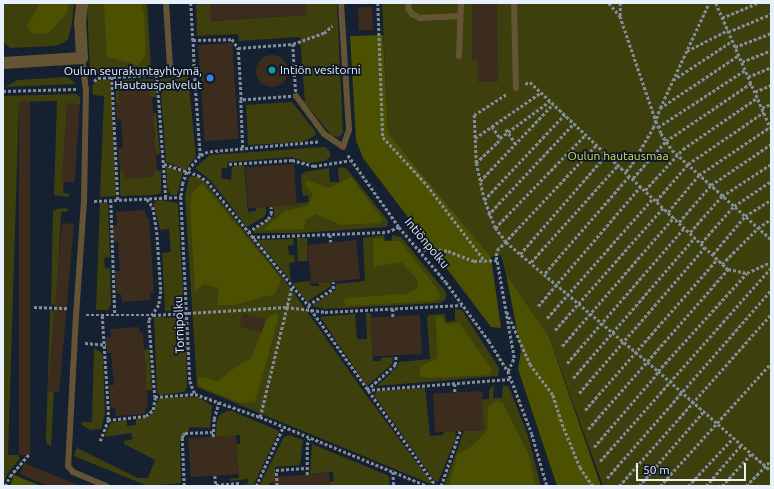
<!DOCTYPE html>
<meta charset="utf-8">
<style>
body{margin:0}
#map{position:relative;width:774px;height:489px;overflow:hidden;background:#152030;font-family:Ubuntu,sans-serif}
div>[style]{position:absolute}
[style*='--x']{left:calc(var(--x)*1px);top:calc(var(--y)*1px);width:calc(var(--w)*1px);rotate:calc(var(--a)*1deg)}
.green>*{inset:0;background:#3d400d;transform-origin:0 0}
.forest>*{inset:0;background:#4c5001}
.building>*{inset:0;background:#3c2c1d;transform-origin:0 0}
.round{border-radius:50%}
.path>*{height:2.5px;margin-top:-1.25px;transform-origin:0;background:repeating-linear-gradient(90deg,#838d9a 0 3px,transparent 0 5px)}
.service>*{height:6px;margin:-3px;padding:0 3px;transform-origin:3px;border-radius:3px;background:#655434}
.minor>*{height:12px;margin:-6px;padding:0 6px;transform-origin:6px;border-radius:6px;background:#655434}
.dots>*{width:11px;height:11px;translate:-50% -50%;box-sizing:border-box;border:2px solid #0c1626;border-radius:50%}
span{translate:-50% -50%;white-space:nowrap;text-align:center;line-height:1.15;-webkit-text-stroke:3.5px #0c1626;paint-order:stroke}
.poi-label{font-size:12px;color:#e8f0fb}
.left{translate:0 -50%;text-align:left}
.right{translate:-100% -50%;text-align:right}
.park-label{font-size:12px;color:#d3dd63}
.street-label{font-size:12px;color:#e8f0fb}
.frame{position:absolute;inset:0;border:4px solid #e8f0fb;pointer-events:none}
.scale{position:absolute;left:636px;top:463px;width:110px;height:18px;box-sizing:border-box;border:2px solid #e8f0fb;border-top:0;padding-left:5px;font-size:12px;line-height:14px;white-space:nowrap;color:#e8f0fb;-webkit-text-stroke:3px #0c1626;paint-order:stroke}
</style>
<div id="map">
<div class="green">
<i style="clip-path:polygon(3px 3px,74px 3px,72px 24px,68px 39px,63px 43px,55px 46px,10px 48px,3px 42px)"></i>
<i style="clip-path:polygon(87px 3px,147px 3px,151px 67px,158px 67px,158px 71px,92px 74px,90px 71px)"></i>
<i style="clip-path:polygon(196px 3px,210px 3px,212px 21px,305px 15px,305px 3px,337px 3px,343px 134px,338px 137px,332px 136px,305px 103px,300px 37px,239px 41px,238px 34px,197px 36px)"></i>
<i style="clip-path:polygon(382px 3px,771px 3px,771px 486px,603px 486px,549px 337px,506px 274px,501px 255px,491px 257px,388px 133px)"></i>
<i style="clip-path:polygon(188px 76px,196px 156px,186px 170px,166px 162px,160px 79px)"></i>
<i style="clip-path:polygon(68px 77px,76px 84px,5px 87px,17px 80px)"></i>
<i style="clip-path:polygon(106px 79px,111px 81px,116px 194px,115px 196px,100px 197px,104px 96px,93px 95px,92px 86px,97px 81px)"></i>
<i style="clip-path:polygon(153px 79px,155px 81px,156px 97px,149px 98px,148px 86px,119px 89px,120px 103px,116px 103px,115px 80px)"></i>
<i style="clip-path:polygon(76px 94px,80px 97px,80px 104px,67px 104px,63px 193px,69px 194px,69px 197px,54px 195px,57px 101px,19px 102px,8px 455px,18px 455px,20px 459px,8px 473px,3px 485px,3px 96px)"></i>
<i style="clip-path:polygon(292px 102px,315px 131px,316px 135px,311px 138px,300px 142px,248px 145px,246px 105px)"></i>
<i style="clip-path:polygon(156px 113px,160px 154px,153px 155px,155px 142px,154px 126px,151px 126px,150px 114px)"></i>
<i style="clip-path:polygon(324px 147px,327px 148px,330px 152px,330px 157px,325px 161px,309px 163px,291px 157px,228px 162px,227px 168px,222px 168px,221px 178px,231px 180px,232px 167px,244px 165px,248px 212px,256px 211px,256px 208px,266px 207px,266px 213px,264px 217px,247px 227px,211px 181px,195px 168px,210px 155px)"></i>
<i style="clip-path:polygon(166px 166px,183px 172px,177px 195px,171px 195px,167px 188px)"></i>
<i style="clip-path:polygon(342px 167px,347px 169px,388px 221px,387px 226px,384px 227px,299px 233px,254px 233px,254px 230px,274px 216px,274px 206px,309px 202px,308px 195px,303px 196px,301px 176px,304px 172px,329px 168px,330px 182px,339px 182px,338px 168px)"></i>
<i style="clip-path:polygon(153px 170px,161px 171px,161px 193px,154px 195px,121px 196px,120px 195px,120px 171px,124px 171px,125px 179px,154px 176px)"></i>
<i style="clip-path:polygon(195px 176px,202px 179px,289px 286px,364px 392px,431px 482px,431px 484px,197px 387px,185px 196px,189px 177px)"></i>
<i style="clip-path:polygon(160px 200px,178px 203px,184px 310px,165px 311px,162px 253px,171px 252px,169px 229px,160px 230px,154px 205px,155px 202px)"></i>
<i style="clip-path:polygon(100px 203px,108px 203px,110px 257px,104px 258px,105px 268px,110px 268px,111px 305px,108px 310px,96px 310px)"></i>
<i style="clip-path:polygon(67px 208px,68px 211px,61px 212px,57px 304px,51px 305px,53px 211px,57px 209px)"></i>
<i style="clip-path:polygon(384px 235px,385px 241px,392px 240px,392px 235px,401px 237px,445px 291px,446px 295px,445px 300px,440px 303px,325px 309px,312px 306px,335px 290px,336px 284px,365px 281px,363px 238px)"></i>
<i style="left:307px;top:238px;width:23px;height:10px;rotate:88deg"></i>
<i style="clip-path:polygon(293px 239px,294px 245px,288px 246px,289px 255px,294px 255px,295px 262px,289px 263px,291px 281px,258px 241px,258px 240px)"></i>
<i style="clip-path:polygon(310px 281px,311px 286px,319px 286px,319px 283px,330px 282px,331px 286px,307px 302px,293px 283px)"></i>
<i style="clip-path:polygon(455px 309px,462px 310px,499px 368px,498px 376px,377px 386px,398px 366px,399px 362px,430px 359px,427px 318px,429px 315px,445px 314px,446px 322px,455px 321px)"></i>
<i style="clip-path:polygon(50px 311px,58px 311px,51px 446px,47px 444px,46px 439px)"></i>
<i style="clip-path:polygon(366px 313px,371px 314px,373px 361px,381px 361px,381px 358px,393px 357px,392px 364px,367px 386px,320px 317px,355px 314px,357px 339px,367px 339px)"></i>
<i style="clip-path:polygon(154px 317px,185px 318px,187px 388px,184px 392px,160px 395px,157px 393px)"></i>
<i style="clip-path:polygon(94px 348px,101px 352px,103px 356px,105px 414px,101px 429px,91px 430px,82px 425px,81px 422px,92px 422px)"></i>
<i style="clip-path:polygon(149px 349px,152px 390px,143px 391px,146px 378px,145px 361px,141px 350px)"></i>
<i style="clip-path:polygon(494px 385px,493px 398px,502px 398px,503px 385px,509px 387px,528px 436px,541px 486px,444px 486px,464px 431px,484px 430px,479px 400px,489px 399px,489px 390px)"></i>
<i style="clip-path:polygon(425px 388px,430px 436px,443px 435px,444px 432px,455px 431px,456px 438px,438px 482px,434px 480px,374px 395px,377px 391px)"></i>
<i style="clip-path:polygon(198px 397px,212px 406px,210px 428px,189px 427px,189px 431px,182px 434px,180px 444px,181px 483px,148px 486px,74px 456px,77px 448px,138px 478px,148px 478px,155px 460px,124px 444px,124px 441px,133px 439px,131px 433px,105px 437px,110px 423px,127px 420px,127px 426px,136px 425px,136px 419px,147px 418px,152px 413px,159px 398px)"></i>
<i style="clip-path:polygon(227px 411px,232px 411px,279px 431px,253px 486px,233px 486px,248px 484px,248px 479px,230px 481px,229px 479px,239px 478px,236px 444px,240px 444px,240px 435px,216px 437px,216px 432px,217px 419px,220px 415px)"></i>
<i style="clip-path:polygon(289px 435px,303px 440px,300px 465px,275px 467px,275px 482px,269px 483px,269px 486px,259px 486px,284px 437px)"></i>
<i style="clip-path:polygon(312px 444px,389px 476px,390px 486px,330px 486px,329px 482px,334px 481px,333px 472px,310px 474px)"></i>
</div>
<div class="forest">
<i style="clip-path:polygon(40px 3px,68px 3px,68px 12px,49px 33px,32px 34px,27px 26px)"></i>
<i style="clip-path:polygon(102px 3px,141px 3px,144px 14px,146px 54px,138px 65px,107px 57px,104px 5px)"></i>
<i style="clip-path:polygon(383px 35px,388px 133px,491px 257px,501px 328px,491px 327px,363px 158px,356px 140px,350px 36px)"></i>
<i style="clip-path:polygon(351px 177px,382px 219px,380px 223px,341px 225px,316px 214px,306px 219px,304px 229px,263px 230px,285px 211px,308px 206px,313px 194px,305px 186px,306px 180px,329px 188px)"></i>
<i style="clip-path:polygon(202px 183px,281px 279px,275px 294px,234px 305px,217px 305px,219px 288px,204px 284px,195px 291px,190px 208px,192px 193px)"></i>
<i style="clip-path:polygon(382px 238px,384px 241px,400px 241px,438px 290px,440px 298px,434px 301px,346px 306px,343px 302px,346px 298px,406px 294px,418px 288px,417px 279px,401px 262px,374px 267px,373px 239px)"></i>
<i style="clip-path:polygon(506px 274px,549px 337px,601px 486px,557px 486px,518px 369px,521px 351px)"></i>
<i style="clip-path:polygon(275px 314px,278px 315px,278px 319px,255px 402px,241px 403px,202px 388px,198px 383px,198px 378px,201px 377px,218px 381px,230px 371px,251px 358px,268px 317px)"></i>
<i style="clip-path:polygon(441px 316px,446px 324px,459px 323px,492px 369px,490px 375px,428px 378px,420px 375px,420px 367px,437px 358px,436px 317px)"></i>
<i style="clip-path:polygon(496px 401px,503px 403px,530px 458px,535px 486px,449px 486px,457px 455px,472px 446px,487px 431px,488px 407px)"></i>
<i style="clip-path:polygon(14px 475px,41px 486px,10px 486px)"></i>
</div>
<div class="building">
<i style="clip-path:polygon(210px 3px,305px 3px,306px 15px,211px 21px)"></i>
<i style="clip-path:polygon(472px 3px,497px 3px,498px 82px,478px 82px,477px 60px,472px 60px)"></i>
<i style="left:372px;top:7px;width:23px;height:14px;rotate:88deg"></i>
<i style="left:232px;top:43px;width:96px;height:34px;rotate:86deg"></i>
<i class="round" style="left:256px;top:55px;width:32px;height:32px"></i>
<i style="clip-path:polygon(148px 86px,149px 98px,152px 97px,157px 170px,153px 170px,154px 177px,125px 179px,124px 171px,120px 171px,118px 148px,123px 148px,121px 119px,117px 119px,116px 112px,116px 103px,120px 103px,119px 89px)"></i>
<i style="left:19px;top:102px;width:11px;height:353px"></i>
<i style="left:67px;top:103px;width:13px;height:79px;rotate:4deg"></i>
<i style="left:294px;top:164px;width:41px;height:49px;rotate:86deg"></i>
<i style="clip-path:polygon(145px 210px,146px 218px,149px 217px,154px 293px,150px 293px,151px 300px,122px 302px,121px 294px,117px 294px,115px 271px,120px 271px,118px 242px,113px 242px,112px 226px,117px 226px,116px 212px)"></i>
<i style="left:62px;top:223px;width:12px;height:169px;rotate:5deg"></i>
<i style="left:356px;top:240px;width:39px;height:49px;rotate:84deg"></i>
<i style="left:243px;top:313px;width:23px;height:14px;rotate:15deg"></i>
<i style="left:420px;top:315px;width:39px;height:50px;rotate:87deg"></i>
<i style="clip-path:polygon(139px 327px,140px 333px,143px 333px,148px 407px,145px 407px,145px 414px,116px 416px,115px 408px,111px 408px,109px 385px,114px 385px,111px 353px,107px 353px,106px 337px,111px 337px,110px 329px)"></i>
<i style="left:482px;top:391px;width:39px;height:49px;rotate:87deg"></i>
<i style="left:236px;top:435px;width:39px;height:48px;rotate:86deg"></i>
<i style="clip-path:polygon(24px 463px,80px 486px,48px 486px,20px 474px)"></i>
<i style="clip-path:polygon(329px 473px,330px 486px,274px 486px,274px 477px)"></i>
</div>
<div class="path">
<i style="--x:191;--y:3;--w:37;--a:87"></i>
<i style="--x:378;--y:3;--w:134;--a:87.9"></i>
<i style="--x:383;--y:137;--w:65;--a:47.5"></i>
<i style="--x:427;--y:185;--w:96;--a:52.7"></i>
<i style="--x:609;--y:3;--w:17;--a:50"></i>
<i style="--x:620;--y:16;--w:111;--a:71.1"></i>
<i style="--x:656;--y:121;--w:13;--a:67"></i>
<i style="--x:661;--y:133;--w:20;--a:57"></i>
<i style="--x:672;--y:150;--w:133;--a:42"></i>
<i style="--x:716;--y:3;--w:137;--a:66.4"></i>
<i style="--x:620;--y:16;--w:13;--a:-90"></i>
<i style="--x:722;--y:18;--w:38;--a:-23"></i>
<i style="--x:728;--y:32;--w:47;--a:-22.7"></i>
<i style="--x:293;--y:44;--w:52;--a:86.7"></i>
<i style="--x:296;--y:96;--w:55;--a:175.8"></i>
<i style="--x:241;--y:100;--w:52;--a:-93.3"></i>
<i style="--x:238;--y:48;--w:55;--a:-4.2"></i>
<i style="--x:293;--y:44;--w:33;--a:-20"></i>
<i style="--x:324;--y:33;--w:11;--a:-41"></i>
<i style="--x:735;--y:47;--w:39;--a:-21"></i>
<i style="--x:687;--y:51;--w:46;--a:-27.1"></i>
<i style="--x:742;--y:62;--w:31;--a:-22"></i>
<i style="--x:177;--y:73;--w:17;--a:-3"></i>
<i style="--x:194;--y:72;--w:32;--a:-92"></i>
<i style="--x:193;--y:40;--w:39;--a:-1"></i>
<i style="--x:232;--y:39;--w:11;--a:56"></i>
<i style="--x:157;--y:75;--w:122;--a:85.8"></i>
<i style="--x:112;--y:77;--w:123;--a:87.2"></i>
<i style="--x:748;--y:77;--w:25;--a:-23"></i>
<i style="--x:673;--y:80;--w:71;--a:-33.5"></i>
<i style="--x:94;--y:81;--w:5;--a:-37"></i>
<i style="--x:98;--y:78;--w:66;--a:-3.5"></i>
<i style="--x:525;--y:84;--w:5;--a:-22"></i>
<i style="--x:530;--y:82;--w:272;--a:43.4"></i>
<i style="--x:728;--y:269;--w:19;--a:12"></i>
<i style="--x:747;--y:273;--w:26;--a:-25"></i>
<i style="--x:3;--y:91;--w:73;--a:-1.6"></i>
<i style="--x:755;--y:92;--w:17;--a:-24"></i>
<i style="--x:241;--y:100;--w:50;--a:87.7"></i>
<i style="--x:660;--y:108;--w:95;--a:-33.9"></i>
<i style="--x:762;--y:108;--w:10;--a:-24"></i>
<i style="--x:492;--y:126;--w:14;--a:56"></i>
<i style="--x:658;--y:127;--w:104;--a:-33.2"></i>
<i style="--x:506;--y:129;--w:17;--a:57"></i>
<i style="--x:475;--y:138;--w:79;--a:-34.7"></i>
<i style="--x:318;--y:142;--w:110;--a:174.8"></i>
<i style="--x:208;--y:152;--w:9;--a:153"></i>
<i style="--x:200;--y:156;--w:21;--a:129"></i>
<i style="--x:187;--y:172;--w:12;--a:110"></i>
<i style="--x:183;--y:183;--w:14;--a:98"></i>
<i style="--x:181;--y:197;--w:184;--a:87.2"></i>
<i style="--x:190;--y:381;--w:14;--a:69"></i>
<i style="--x:195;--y:394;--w:69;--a:19.5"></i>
<i style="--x:260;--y:417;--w:181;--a:22.4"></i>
<i style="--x:596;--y:146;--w:132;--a:133.2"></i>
<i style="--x:506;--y:242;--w:199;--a:40.3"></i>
<i style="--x:658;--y:371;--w:151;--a:41.5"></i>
<i style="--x:348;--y:155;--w:88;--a:54.7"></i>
<i style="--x:399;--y:227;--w:72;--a:49.5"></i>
<i style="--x:446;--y:282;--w:73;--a:53.9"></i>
<i style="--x:489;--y:341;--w:36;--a:58"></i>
<i style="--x:508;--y:371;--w:67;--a:69.1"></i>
<i style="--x:532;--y:434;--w:54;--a:73.9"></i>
<i style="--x:200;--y:156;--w:84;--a:-94.1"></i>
<i style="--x:194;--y:72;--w:6;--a:0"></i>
<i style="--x:476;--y:163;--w:29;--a:-44"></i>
<i style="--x:497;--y:143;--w:6;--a:-59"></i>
<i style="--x:500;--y:138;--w:62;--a:-36.5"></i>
<i style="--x:164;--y:164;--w:36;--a:18"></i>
<i style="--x:198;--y:175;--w:11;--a:34"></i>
<i style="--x:207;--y:181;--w:160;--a:50.8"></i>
<i style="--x:308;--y:305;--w:222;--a:54.7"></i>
<i style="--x:229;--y:164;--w:63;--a:-3.6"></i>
<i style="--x:292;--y:160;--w:23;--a:15"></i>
<i style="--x:314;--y:166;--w:36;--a:-9"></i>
<i style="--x:626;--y:171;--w:9;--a:-49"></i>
<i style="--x:632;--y:164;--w:42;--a:-59.7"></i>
<i style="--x:653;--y:128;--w:21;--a:-71"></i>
<i style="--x:660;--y:108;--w:116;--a:-65"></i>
<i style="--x:633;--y:178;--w:50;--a:-48.3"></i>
<i style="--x:666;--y:141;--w:103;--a:-34.3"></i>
<i style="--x:480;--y:181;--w:106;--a:-46.5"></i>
<i style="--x:645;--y:190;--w:56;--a:-47.2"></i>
<i style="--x:683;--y:149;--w:90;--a:-34.6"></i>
<i style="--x:147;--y:199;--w:10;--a:53"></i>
<i style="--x:153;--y:207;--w:25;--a:81"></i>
<i style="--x:157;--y:232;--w:59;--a:86.1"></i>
<i style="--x:161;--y:291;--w:14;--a:98"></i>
<i style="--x:159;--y:305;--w:18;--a:124"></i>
<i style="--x:149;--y:320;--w:77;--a:85.5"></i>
<i style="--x:111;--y:200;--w:115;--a:88"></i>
<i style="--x:484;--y:200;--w:117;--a:-46.7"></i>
<i style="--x:94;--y:201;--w:87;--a:-2.6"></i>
<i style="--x:656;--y:201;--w:49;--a:-49.1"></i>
<i style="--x:688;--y:164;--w:92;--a:-34.4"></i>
<i style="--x:668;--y:212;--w:48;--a:-50"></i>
<i style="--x:699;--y:175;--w:86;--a:-34.1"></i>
<i style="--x:488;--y:215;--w:126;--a:-46.9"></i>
<i style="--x:679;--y:222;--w:49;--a:-49.1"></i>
<i style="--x:711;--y:185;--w:73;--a:-34.3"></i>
<i style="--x:495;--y:228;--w:129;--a:-45.9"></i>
<i style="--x:248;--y:232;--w:24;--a:-33"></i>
<i style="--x:268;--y:219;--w:6;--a:-59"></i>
<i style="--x:271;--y:214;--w:7;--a:-90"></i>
<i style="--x:690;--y:232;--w:48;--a:-48.4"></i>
<i style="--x:722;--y:196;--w:59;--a:-33.1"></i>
<i style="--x:330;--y:235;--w:7;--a:82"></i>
<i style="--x:252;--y:237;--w:135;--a:-2.1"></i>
<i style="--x:387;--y:232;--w:13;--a:-23"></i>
<i style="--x:701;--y:243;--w:50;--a:-48.3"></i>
<i style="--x:734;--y:206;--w:45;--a:-34"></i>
<i style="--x:418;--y:250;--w:16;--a:-4"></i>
<i style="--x:434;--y:249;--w:14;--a:8"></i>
<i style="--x:448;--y:251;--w:28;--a:21"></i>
<i style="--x:474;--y:261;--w:23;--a:-2"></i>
<i style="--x:520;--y:254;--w:131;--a:-49"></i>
<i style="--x:713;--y:254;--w:50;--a:-49.9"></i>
<i style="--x:745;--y:216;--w:31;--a:-32"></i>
<i style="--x:531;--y:262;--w:130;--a:-48.1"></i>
<i style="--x:722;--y:264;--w:51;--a:-45"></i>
<i style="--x:758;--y:228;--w:16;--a:-35"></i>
<i style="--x:545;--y:273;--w:130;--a:-49.1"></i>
<i style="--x:308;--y:305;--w:30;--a:-33"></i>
<i style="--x:333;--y:289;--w:7;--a:-90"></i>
<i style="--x:538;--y:306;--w:158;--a:-49.4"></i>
<i style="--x:34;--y:307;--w:34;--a:2"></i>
<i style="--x:393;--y:309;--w:8;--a:90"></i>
<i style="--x:507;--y:312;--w:57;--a:66.1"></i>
<i style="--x:530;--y:364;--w:39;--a:53"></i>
<i style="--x:553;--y:395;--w:35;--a:72"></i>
<i style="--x:564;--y:428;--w:42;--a:67.7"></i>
<i style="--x:580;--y:467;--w:23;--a:56"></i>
<i style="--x:86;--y:315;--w:67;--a:0"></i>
<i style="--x:153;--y:315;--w:133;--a:-3.4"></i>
<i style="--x:286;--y:307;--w:39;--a:7"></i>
<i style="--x:325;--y:312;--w:137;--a:-2.9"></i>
<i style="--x:547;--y:318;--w:160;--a:-48.5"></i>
<i style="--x:555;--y:330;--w:163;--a:-48.5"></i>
<i style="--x:85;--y:343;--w:21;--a:5"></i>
<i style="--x:562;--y:346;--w:171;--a:-49"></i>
<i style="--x:567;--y:363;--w:180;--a:-49.1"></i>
<i style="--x:508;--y:371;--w:14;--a:-65"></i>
<i style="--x:514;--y:358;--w:104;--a:-100"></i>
<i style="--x:496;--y:256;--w:6;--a:-81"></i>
<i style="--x:497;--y:250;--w:12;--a:-42"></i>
<i style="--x:506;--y:242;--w:18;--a:-128"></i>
<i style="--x:495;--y:228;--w:30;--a:-111"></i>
<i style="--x:484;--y:200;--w:38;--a:-102"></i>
<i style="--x:476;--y:163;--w:48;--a:-92.4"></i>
<i style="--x:474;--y:115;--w:40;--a:-32.9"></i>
<i style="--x:573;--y:378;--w:186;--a:-49.1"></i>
<i style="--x:455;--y:384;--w:8;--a:90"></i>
<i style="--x:367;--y:390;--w:144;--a:-4.4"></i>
<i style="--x:367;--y:390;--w:38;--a:-42"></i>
<i style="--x:395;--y:365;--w:9;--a:-84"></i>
<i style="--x:579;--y:393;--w:193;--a:-49.2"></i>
<i style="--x:585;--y:410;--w:201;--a:-48.8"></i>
<i style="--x:260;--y:417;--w:135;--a:-76.3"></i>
<i style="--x:108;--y:420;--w:38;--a:-6"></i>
<i style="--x:146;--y:416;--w:9;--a:-41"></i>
<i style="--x:153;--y:410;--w:13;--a:-81"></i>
<i style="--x:155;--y:397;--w:40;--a:-4.3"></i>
<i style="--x:588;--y:429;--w:213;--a:-48.8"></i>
<i style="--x:213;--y:437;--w:18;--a:-87"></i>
<i style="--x:214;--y:419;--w:18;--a:-74"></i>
<i style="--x:100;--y:441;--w:22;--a:-69"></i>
<i style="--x:108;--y:420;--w:11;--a:-90"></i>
<i style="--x:108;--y:409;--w:94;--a:-93.7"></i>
<i style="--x:594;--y:447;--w:95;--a:-49.3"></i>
<i style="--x:656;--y:375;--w:4;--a:-63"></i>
<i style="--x:658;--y:371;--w:132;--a:-47.8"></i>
<i style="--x:600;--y:461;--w:258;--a:-48.5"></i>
<i style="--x:393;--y:472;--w:14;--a:86"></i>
<i style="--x:307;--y:475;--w:30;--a:-90"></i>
<i style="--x:307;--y:445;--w:7;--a:-74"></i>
<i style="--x:215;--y:476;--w:9;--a:84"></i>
<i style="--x:216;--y:485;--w:25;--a:-5"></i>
<i style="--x:607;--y:478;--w:249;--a:-48.9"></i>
<i style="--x:5;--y:486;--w:11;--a:-63"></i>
<i style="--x:10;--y:476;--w:29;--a:-49"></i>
<i style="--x:184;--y:486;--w:48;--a:-92.4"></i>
<i style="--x:182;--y:438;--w:3;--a:-72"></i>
<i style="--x:183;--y:435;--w:3;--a:-45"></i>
<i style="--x:185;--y:433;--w:28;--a:-2"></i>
<i style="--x:199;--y:486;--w:17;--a:0"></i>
<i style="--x:256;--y:486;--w:65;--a:-65.4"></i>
<i style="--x:277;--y:486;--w:16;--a:-94"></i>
<i style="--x:276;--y:470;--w:30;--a:-4"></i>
<i style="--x:441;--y:486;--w:58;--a:-70.9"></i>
<i style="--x:619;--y:486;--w:230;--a:-48.5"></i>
<i style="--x:639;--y:486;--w:98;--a:-49.1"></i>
<i style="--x:660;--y:486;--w:166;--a:-47.9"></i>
<i style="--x:688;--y:486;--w:66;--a:-46.8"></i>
<i style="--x:706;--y:486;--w:54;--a:-49.5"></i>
<i style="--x:722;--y:486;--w:43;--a:-47.8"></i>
<i style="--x:746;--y:486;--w:36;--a:-46"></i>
</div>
<div class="service">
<i style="--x:166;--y:3;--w:63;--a:86.4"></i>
<i style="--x:409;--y:3;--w:5;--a:101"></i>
<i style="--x:408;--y:8;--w:7;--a:56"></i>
<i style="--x:412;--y:14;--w:9;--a:27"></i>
<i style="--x:420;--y:18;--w:40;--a:-2.9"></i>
<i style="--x:514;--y:3;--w:85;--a:88.7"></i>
<i style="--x:459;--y:56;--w:53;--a:-87.8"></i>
<i style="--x:82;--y:58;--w:31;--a:83"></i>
<i style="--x:86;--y:89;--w:112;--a:91"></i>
<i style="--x:84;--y:201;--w:114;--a:94"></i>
<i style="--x:76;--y:315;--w:151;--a:93"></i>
<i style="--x:68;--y:466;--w:8;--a:50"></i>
<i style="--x:73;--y:472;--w:36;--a:23"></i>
<i style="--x:296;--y:96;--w:47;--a:53.6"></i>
<i style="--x:324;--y:134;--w:23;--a:34"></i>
<i style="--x:343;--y:147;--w:18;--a:-71"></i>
<i style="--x:349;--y:130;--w:127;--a:-93.6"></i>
</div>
<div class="minor">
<i style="--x:3;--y:63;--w:79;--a:-3.6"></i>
<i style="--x:82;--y:58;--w:35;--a:-93"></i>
<i style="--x:80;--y:23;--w:20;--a:-84"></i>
</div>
<div class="dots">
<i style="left:272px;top:70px;background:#0f9aa8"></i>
<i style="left:210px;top:78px;background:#3f7fe0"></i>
</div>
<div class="poi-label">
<span class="left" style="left:280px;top:70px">Intiön vesitorni</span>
<span class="right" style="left:202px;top:78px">Oulun seurakuntayhtymä,<br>Hautauspalvelut</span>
</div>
<div class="park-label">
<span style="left:618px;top:156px">Oulun hautausmaa</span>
</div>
<div class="street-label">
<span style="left:427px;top:243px;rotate:50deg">Intiönpolku</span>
<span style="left:179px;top:325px;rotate:-92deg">Tornipolku</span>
</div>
<div class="frame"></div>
<div class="scale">50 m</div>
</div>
